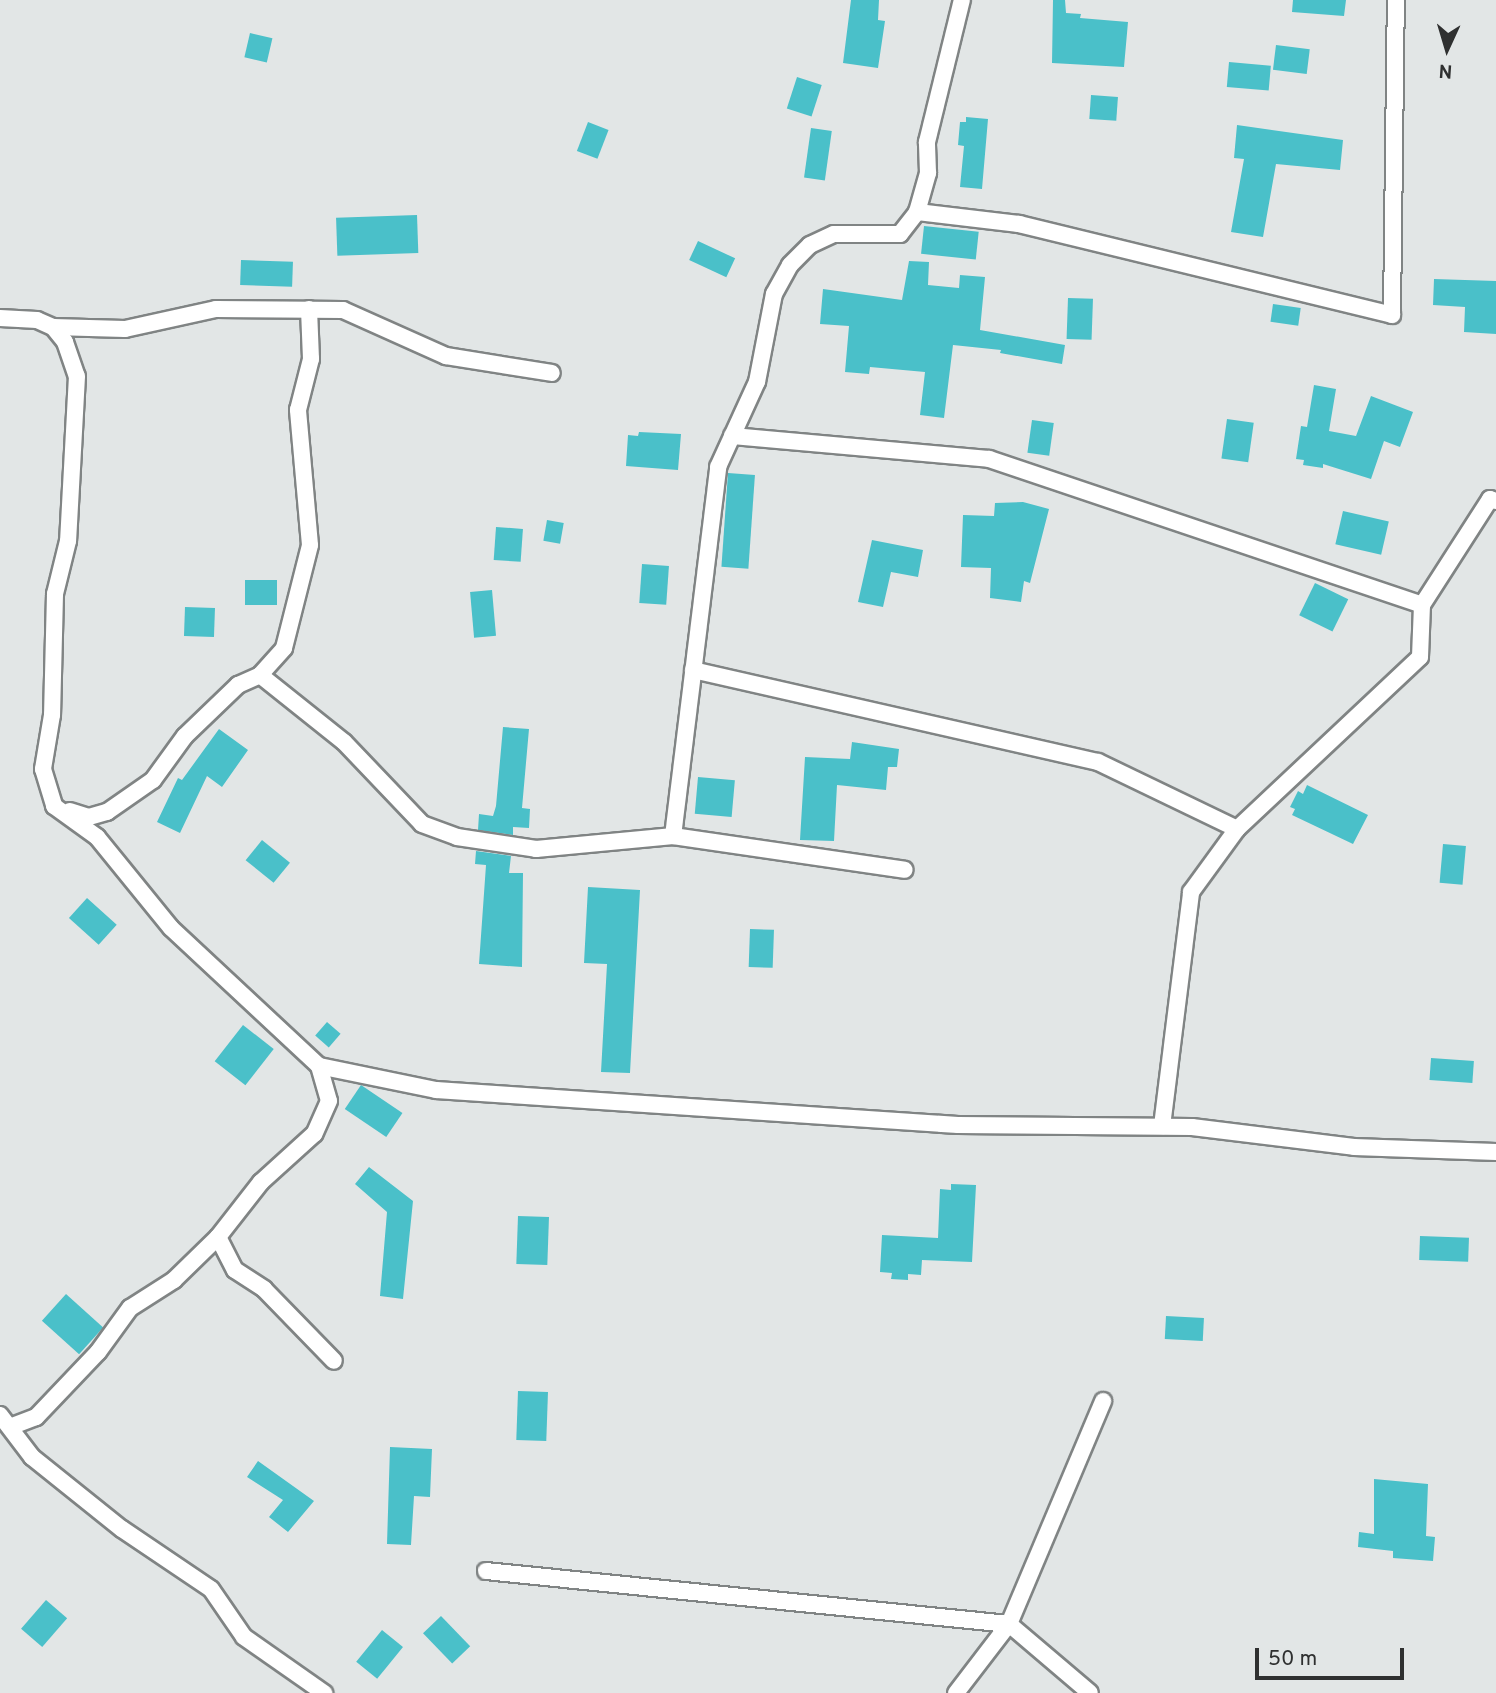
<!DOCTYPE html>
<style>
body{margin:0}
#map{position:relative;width:1496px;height:1693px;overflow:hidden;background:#e2e6e6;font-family:Overpass,sans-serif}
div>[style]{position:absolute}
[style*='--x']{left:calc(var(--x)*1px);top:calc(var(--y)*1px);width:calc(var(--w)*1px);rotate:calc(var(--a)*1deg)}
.building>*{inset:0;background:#4ac0c9;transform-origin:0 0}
.roads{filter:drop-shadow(2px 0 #808484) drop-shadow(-2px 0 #808484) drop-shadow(0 2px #808484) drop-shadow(0 -2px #808484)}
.street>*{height:16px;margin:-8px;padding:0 8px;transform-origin:8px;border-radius:8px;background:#fff}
span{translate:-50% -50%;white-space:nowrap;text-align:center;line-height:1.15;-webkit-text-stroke:5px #e2e6e6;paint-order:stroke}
.north{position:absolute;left:1412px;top:14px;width:70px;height:70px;-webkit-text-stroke:5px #e2e6e6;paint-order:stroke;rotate:184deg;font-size:19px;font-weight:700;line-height:28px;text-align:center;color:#2f3030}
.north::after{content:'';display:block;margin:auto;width:24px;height:32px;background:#2f3030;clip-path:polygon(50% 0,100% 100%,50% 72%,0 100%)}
.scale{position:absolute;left:1255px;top:1648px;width:149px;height:32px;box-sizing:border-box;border:4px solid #2f3030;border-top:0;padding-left:9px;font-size:21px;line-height:24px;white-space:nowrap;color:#2f3030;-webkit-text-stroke:5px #e2e6e6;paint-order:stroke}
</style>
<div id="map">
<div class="building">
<i style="clip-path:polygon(851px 0,879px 0,878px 20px,885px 21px,878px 68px,843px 63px)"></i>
<i style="clip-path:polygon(1053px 0,1065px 0,1066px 13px,1081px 14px,1080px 18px,1128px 22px,1124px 67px,1052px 63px)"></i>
<i style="clip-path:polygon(1293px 0,1346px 0,1344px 16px,1292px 12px)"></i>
<i style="left:250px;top:33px;width:23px;height:25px;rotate:13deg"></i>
<i style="left:1276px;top:45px;width:34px;height:25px;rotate:7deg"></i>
<i style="left:1229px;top:62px;width:42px;height:25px;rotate:5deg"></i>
<i style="left:797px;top:77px;width:26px;height:33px;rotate:18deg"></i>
<i style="left:1091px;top:95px;width:27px;height:24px;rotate:4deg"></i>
<i style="clip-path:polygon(966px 117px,988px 119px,982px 189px,960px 187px,964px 146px,958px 145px,960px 122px,966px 122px)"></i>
<i style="left:588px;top:122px;width:22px;height:31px;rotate:21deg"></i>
<i style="clip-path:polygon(1237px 125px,1343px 140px,1340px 170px,1276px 164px,1263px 237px,1231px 232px,1244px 159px,1234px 158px)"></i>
<i style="left:811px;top:128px;width:21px;height:50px;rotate:8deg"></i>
<i style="left:417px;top:215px;width:38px;height:81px;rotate:88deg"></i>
<i style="left:924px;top:226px;width:55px;height:28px;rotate:6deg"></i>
<i style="left:698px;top:241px;width:41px;height:21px;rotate:25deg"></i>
<i style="left:241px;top:260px;width:52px;height:25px;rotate:2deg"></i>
<i style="clip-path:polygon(909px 261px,929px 262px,928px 285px,959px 288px,960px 275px,985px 277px,980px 330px,1065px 345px,1062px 364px,1000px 353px,1001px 350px,953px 345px,944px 418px,920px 415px,925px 372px,870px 367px,869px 374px,845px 372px,849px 326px,820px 324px,823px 289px,902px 300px)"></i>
<i style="clip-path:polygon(1434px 279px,1496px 281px,1496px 334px,1464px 332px,1465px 307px,1433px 305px)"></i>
<i style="left:1068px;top:298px;width:25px;height:41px;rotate:2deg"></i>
<i style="left:1273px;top:304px;width:28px;height:18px;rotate:8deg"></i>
<i style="clip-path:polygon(1314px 385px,1336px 389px,1329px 431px,1356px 436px,1371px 396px,1413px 412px,1400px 447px,1384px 441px,1371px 479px,1323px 464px,1323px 468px,1303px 465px,1304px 460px,1296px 459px,1301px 426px,1307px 427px)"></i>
<i style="left:1227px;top:419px;width:27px;height:40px;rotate:8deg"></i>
<i style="left:1032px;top:420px;width:22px;height:33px;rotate:8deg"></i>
<i style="clip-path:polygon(639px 432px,681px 434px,678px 470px,626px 466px,628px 435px,638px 436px)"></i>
<i style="left:728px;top:473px;width:27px;height:94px;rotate:4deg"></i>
<i style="clip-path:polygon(995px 503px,1023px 502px,1049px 509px,1030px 583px,1024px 581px,1021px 602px,990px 598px,991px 568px,961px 567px,963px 515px,994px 516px)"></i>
<i style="left:1343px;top:511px;width:47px;height:34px;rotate:13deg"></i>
<i style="left:547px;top:520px;width:17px;height:21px;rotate:10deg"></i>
<i style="left:496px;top:527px;width:27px;height:33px;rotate:4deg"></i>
<i style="clip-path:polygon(872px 540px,923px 550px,918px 577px,891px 572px,883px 607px,858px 602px)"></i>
<i style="left:642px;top:564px;width:27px;height:39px;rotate:4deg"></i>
<i style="left:245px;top:580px;width:32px;height:25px"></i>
<i style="left:1315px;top:583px;width:37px;height:36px;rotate:26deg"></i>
<i style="left:492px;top:590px;width:46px;height:22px;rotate:85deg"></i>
<i style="left:185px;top:607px;width:30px;height:29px;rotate:2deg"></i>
<i style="clip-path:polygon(503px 727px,529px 729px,522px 808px,530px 809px,529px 828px,513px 827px,513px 835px,478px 830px,479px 814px,493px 816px,496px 806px)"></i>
<i style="clip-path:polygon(219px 729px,248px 750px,222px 787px,207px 776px,180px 833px,157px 822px,178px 778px,182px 780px)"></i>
<i style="clip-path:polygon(852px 742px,899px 749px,897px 767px,888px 767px,886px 790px,837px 785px,834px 841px,800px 840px,805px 757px,850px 759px)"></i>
<i style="left:698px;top:777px;width:37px;height:37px;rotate:5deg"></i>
<i style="clip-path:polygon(1307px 785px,1368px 815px,1353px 844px,1292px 815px,1295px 809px,1290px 807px,1298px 791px,1303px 794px)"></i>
<i style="left:262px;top:840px;width:36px;height:26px;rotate:39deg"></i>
<i style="left:1443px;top:844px;width:23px;height:39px;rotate:5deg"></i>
<i style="clip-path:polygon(476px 851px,511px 856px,509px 873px,523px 873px,522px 967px,479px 964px,486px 865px,475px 864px)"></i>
<i style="clip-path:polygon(588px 887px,640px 890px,630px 1073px,601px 1072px,607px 964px,584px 963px)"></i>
<i style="left:87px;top:898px;width:40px;height:27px;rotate:42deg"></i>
<i style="left:750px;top:929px;width:24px;height:38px;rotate:2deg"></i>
<i style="left:327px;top:1022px;width:18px;height:18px;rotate:41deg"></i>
<i style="left:243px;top:1025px;width:39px;height:46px;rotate:38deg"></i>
<i style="left:1431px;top:1058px;width:43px;height:22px;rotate:4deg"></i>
<i style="left:361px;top:1085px;width:50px;height:29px;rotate:34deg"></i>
<i style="clip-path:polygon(369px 1167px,413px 1201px,403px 1299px,380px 1296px,387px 1212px,355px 1184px)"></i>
<i style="clip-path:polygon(951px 1184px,976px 1185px,972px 1262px,922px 1260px,921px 1275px,908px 1274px,908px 1280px,891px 1279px,892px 1273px,880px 1272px,882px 1235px,938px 1238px,940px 1189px,951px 1190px)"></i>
<i style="left:518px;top:1216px;width:31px;height:48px;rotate:2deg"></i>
<i style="left:1420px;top:1236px;width:49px;height:24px;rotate:2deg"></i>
<i style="left:66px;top:1294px;width:50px;height:36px;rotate:42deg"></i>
<i style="left:1166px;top:1316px;width:38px;height:23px;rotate:3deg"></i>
<i style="left:518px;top:1391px;width:30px;height:49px;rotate:2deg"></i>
<i style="clip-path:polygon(390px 1447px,432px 1449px,430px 1497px,414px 1496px,411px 1545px,387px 1544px)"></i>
<i style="clip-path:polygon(258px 1461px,314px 1501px,288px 1532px,269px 1517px,283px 1500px,247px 1477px)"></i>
<i style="clip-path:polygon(1374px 1479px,1428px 1484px,1426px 1536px,1435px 1537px,1433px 1561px,1393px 1558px,1393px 1551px,1358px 1547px,1359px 1532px,1374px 1534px)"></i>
<i style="left:46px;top:1600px;width:28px;height:38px;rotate:41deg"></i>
<i style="left:441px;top:1616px;width:42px;height:25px;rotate:46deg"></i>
<i style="left:382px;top:1630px;width:27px;height:41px;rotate:39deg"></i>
</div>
<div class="roads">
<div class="street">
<i style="--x:917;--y:212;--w:103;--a:6.7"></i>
<i style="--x:1019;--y:224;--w:384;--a:13.7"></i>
<i style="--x:1392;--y:315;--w:315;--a:-89.3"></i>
<i style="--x:0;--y:318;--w:37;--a:3"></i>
<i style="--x:37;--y:320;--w:17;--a:24"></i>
<i style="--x:53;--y:327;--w:19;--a:51"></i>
<i style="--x:65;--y:342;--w:36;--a:71"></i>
<i style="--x:77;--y:376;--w:165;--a:93.1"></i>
<i style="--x:68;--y:541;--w:55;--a:103.8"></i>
<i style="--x:55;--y:594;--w:121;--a:91.4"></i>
<i style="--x:52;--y:715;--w:55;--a:99.5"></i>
<i style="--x:43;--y:769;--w:39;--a:73"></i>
<i style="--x:54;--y:806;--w:53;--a:35.8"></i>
<i style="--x:97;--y:837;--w:117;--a:50.9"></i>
<i style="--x:171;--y:928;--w:202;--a:43"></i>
<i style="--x:319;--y:1066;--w:36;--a:74"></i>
<i style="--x:329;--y:1101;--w:36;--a:114"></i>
<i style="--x:314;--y:1134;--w:72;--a:137.8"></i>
<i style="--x:261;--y:1182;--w:70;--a:128"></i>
<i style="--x:218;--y:1237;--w:62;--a:135.7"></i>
<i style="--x:174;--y:1280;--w:52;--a:147.5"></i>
<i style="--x:130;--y:1308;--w:54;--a:126"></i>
<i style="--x:98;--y:1352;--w:90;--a:133.6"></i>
<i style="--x:36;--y:1417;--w:26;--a:159"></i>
<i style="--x:53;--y:327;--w:72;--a:1.6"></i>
<i style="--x:125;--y:329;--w:93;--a:-12.4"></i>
<i style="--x:216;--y:309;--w:127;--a:0.5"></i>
<i style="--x:343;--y:310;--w:113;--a:24.1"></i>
<i style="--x:446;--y:356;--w:107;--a:9.1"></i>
<i style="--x:732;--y:436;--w:258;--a:5.1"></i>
<i style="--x:989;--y:459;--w:457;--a:18.6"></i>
<i style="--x:693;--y:670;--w:415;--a:12.8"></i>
<i style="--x:1098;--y:762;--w:154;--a:25.7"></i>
<i style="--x:260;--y:675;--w:36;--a:-48"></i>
<i style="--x:284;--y:648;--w:106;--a:-75.8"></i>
<i style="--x:310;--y:545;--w:136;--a:-95.1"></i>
<i style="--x:298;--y:410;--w:53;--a:-75.7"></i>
<i style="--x:311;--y:359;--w:50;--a:-92.3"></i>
<i style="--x:70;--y:811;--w:20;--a:18"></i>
<i style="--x:89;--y:817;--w:19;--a:-16"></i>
<i style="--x:107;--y:812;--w:56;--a:-34.8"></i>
<i style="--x:153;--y:780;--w:54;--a:-54"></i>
<i style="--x:185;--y:736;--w:74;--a:-43.9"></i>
<i style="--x:238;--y:685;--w:24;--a:-24"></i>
<i style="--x:260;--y:675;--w:107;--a:38.6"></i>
<i style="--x:344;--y:742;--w:113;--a:46.4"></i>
<i style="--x:422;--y:824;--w:37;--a:20"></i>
<i style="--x:457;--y:837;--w:80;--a:8.6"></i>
<i style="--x:536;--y:849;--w:138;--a:-5.4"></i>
<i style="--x:673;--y:836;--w:234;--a:8.3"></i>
<i style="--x:673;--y:836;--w:372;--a:-83"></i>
<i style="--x:718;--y:467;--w:94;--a:-65.4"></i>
<i style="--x:757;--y:382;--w:90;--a:-79.1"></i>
<i style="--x:774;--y:294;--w:33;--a:-61"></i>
<i style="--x:790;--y:265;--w:28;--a:-45"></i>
<i style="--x:810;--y:245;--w:26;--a:-25"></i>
<i style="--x:834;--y:234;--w:66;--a:0"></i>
<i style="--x:900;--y:234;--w:28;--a:-52"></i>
<i style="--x:917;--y:212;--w:41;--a:-74.2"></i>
<i style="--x:928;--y:173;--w:31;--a:-92"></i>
<i style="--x:927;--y:142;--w:146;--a:-76.2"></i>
<i style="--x:319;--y:1066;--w:119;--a:11.6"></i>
<i style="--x:436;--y:1090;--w:523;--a:3.84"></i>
<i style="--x:958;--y:1125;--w:234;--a:0.5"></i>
<i style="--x:1192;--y:1127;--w:163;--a:7"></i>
<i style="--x:1354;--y:1147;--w:142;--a:2"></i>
<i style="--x:1162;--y:1126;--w:236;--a:-82.9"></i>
<i style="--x:1191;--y:892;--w:78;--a:-53.9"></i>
<i style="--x:1237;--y:829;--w:251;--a:-43.2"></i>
<i style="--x:1420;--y:657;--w:52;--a:-87.8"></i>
<i style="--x:1422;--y:605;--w:126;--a:-57.3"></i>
<i style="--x:1490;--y:499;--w:6;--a:18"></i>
<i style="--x:218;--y:1237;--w:37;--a:63"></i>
<i style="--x:235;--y:1270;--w:35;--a:33"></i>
<i style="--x:264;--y:1289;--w:100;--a:45.8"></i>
<i style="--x:0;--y:1415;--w:53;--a:52.7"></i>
<i style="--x:32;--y:1457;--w:115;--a:38.7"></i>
<i style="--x:122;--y:1529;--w:107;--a:34"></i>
<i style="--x:211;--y:1589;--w:58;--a:55.5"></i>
<i style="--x:244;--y:1637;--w:98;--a:35"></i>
<i style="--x:486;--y:1571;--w:526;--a:5.79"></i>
<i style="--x:1009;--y:1624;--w:106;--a:40.4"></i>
<i style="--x:956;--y:1693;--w:87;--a:-52.5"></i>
<i style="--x:1009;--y:1624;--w:242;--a:-67.1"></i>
</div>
</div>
<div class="north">N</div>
<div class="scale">50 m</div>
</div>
